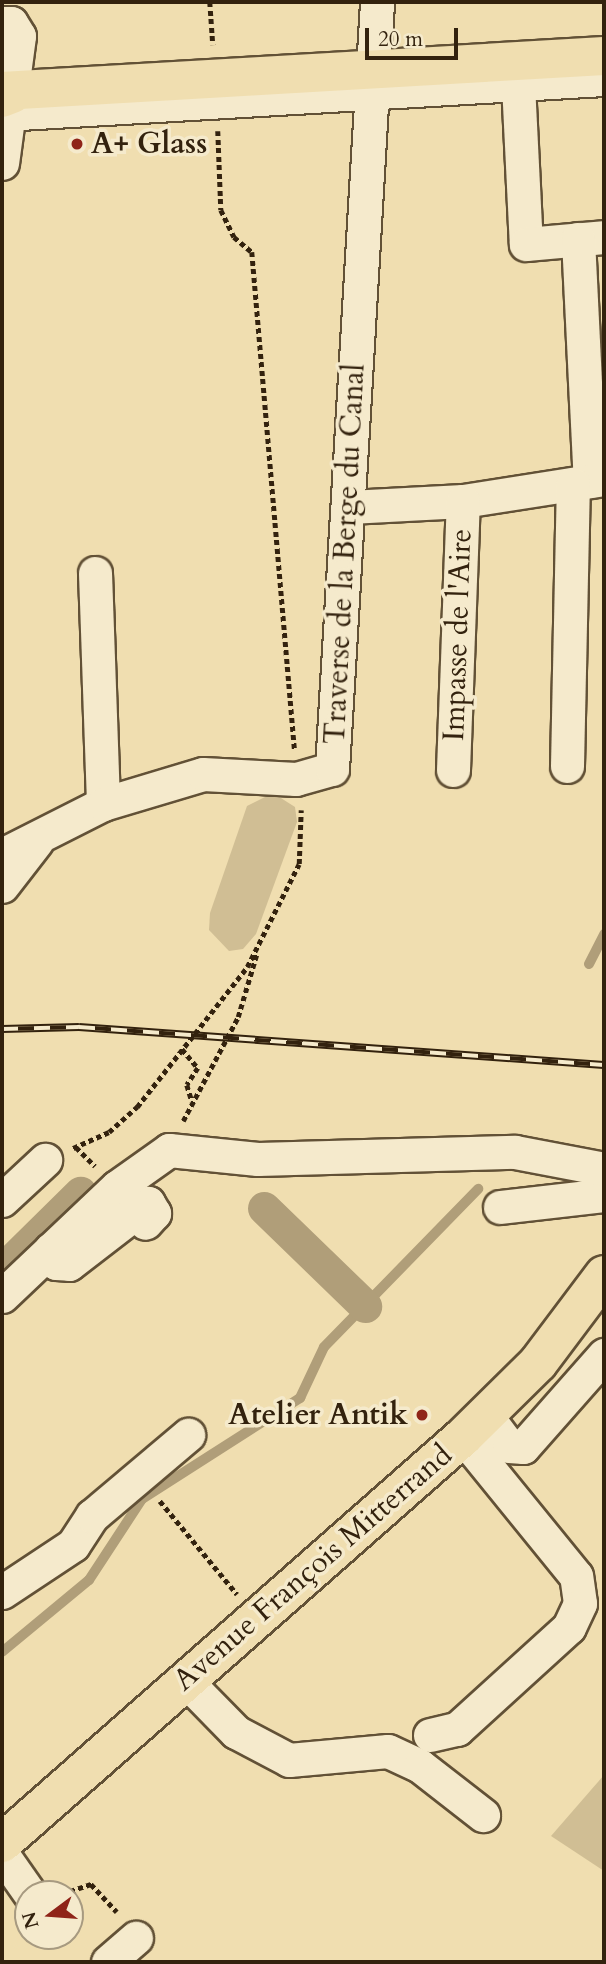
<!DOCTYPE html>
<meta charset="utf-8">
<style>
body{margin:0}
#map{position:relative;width:606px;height:1964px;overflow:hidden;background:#f0deb0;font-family:Cardo,serif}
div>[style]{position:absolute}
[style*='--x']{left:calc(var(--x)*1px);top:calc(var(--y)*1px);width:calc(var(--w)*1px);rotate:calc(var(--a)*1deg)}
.green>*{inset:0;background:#d0be94}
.stream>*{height:10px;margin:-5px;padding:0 5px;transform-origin:5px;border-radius:5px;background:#b09e79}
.canal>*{height:33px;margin:-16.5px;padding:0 16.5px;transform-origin:16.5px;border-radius:16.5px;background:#b09e79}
.path>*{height:4.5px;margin-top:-2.25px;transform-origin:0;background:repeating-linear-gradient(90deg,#33220e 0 5px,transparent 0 8.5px)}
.roads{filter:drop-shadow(2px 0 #625136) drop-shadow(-2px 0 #625136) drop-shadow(0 2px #625136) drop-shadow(0 -2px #625136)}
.minor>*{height:33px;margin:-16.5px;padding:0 16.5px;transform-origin:16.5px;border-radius:16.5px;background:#f5eacc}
.major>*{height:38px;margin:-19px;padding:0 19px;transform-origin:19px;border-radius:19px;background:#f0deb0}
.highway>*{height:38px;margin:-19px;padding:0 19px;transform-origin:19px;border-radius:19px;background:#f0deb0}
.rail>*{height:8px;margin-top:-4px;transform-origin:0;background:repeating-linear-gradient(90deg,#f5eacc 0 16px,#33220e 0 32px);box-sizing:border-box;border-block:2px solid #33220e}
.dots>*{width:19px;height:19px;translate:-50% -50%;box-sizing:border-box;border:4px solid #f5eacc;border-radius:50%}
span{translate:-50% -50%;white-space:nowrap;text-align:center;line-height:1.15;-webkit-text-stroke:7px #f5eacc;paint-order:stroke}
.poi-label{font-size:30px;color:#33220e;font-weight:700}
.left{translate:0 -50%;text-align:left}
.right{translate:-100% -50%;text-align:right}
.street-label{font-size:30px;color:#33220e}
.frame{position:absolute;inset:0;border:4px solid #33220e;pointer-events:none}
.north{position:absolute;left:14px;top:1880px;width:70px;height:70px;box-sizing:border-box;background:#f5eacc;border:2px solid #a79a80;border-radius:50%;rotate:254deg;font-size:19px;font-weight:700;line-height:28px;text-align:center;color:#33220e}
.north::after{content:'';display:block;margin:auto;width:24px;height:32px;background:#8f2418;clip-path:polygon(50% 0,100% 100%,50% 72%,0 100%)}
.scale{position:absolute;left:365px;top:28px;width:93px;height:32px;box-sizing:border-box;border:4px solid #33220e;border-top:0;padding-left:9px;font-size:21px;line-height:24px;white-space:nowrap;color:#33220e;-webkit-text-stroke:5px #f5eacc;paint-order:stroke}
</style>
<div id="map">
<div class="green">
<i style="clip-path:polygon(273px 793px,295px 807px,297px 822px,256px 934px,243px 949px,229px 951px,209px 930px,210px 913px,247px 806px)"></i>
<i style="clip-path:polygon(604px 1775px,604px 1871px,551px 1836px)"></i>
</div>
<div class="stream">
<i style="--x:589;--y:964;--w:34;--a:-63"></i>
<i style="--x:2;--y:1652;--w:113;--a:-39.6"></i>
<i style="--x:89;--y:1580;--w:97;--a:-56.8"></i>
<i style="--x:142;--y:1499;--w:188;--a:-32.6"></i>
<i style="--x:300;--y:1398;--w:56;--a:-64.8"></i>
<i style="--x:324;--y:1347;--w:221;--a:-45.7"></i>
</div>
<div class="canal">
<i style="--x:264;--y:1208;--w:141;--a:44.1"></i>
<i style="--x:2;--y:1270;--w:110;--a:-44.6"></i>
</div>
<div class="path">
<i style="--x:210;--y:2;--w:43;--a:86"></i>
<i style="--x:218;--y:131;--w:79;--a:87.8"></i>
<i style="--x:221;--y:210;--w:30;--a:64"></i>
<i style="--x:234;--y:237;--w:23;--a:40"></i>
<i style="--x:252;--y:252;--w:499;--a:85.1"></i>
<i style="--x:182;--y:1049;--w:25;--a:50"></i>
<i style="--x:198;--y:1068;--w:20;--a:123"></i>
<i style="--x:187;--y:1085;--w:17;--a:73"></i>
<i style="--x:183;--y:1121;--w:118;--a:-62.1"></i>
<i style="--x:238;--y:1017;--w:67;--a:-73.5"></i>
<i style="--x:76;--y:1147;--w:27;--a:45"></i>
<i style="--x:73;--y:1148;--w:39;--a:-24"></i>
<i style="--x:109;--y:1132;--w:38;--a:-42"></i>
<i style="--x:137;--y:1107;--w:178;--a:-51.8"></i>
<i style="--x:247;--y:967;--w:115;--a:-63.2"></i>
<i style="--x:299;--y:864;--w:54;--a:-87.9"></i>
<i style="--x:160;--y:1501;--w:121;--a:50.4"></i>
<i style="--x:62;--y:1894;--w:31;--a:-19"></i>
<i style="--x:91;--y:1884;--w:38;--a:47"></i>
</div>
<div class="roads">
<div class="minor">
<i style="--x:2;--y:23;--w:9;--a:0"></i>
<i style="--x:11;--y:23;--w:15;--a:58"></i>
<i style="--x:19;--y:36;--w:128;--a:97.6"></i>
<i style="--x:517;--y:63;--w:181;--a:87.2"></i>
<i style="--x:526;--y:244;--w:78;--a:-5.1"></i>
<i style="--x:2;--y:114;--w:603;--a:-3.33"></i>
<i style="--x:578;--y:239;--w:242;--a:87.2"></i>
<i style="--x:349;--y:507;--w:114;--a:-3"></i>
<i style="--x:463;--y:501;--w:143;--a:-8.9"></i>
<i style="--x:95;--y:573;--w:231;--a:88"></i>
<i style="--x:567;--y:766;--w:282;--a:-88.8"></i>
<i style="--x:453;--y:770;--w:269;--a:-87.9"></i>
<i style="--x:2;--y:855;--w:113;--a:-26.8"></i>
<i style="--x:103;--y:804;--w:104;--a:-16.7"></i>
<i style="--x:203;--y:774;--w:93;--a:3.1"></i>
<i style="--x:296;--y:779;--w:37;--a:-16"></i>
<i style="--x:332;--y:769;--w:768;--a:-86.64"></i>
<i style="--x:2;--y:886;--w:56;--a:-52.3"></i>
<i style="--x:2;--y:1200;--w:59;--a:-42.9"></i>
<i style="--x:500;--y:1207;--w:105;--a:-6.6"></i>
<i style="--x:51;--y:1249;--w:15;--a:70"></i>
<i style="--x:56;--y:1263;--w:13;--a:4"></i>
<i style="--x:69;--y:1264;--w:100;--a:-37.7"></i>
<i style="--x:148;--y:1203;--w:12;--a:59"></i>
<i style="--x:154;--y:1213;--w:13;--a:132"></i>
<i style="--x:2;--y:1296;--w:158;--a:-43.5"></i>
<i style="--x:117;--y:1187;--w:64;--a:-35.4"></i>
<i style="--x:169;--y:1150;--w:89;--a:5.8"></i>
<i style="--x:258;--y:1159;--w:257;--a:-1.6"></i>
<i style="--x:515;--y:1152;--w:91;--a:10.8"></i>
<i style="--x:484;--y:1413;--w:41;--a:52.9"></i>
<i style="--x:509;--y:1446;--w:14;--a:4"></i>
<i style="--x:523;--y:1447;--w:123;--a:-48.6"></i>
<i style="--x:2;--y:1592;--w:85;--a:-33.5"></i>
<i style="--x:73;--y:1545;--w:35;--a:-57"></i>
<i style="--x:92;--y:1516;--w:126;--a:-40.2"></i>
<i style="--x:185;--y:1680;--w:73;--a:45.6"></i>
<i style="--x:236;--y:1732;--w:60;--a:27.8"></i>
<i style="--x:289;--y:1760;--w:99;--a:-5.2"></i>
<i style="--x:388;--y:1751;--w:35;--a:25"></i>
<i style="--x:420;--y:1766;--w:80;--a:37.9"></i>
<i style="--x:430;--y:1735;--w:28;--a:-13"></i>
<i style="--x:457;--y:1729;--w:151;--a:-42.3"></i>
<i style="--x:569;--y:1627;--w:26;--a:-65"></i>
<i style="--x:580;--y:1603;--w:27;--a:-98"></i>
<i style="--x:576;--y:1576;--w:179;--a:-129.1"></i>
<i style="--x:2;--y:1854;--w:49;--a:55"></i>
<i style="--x:108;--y:1962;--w:37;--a:-41"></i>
</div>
<div class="major">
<i style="--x:2;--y:91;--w:603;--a:-3.33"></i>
<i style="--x:2;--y:1843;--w:614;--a:-41.37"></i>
<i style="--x:463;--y:1437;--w:105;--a:-44.6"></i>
<i style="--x:538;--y:1363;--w:110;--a:-53.1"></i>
</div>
<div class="highway">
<i style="--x:2;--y:98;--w:11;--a:-22"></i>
</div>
</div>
<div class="rail">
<i style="--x:2;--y:1029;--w:77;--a:-1.5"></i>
<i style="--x:79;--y:1027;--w:526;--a:4.14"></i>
</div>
<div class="dots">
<i style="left:77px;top:144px;background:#8f2418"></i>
<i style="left:422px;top:1415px;background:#8f2418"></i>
</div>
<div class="poi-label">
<span class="left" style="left:91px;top:144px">A+ Glass</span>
<span class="right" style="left:408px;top:1415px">Atelier Antik</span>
</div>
<div class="street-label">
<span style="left:345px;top:554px;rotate:-87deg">Traverse de la Berge du Canal</span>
<span style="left:458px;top:635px;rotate:-88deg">Impasse de l'Aire</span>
<span style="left:313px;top:1568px;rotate:-41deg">Avenue François Mitterrand</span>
</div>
<div class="frame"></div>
<div class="north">N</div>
<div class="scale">20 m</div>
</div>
